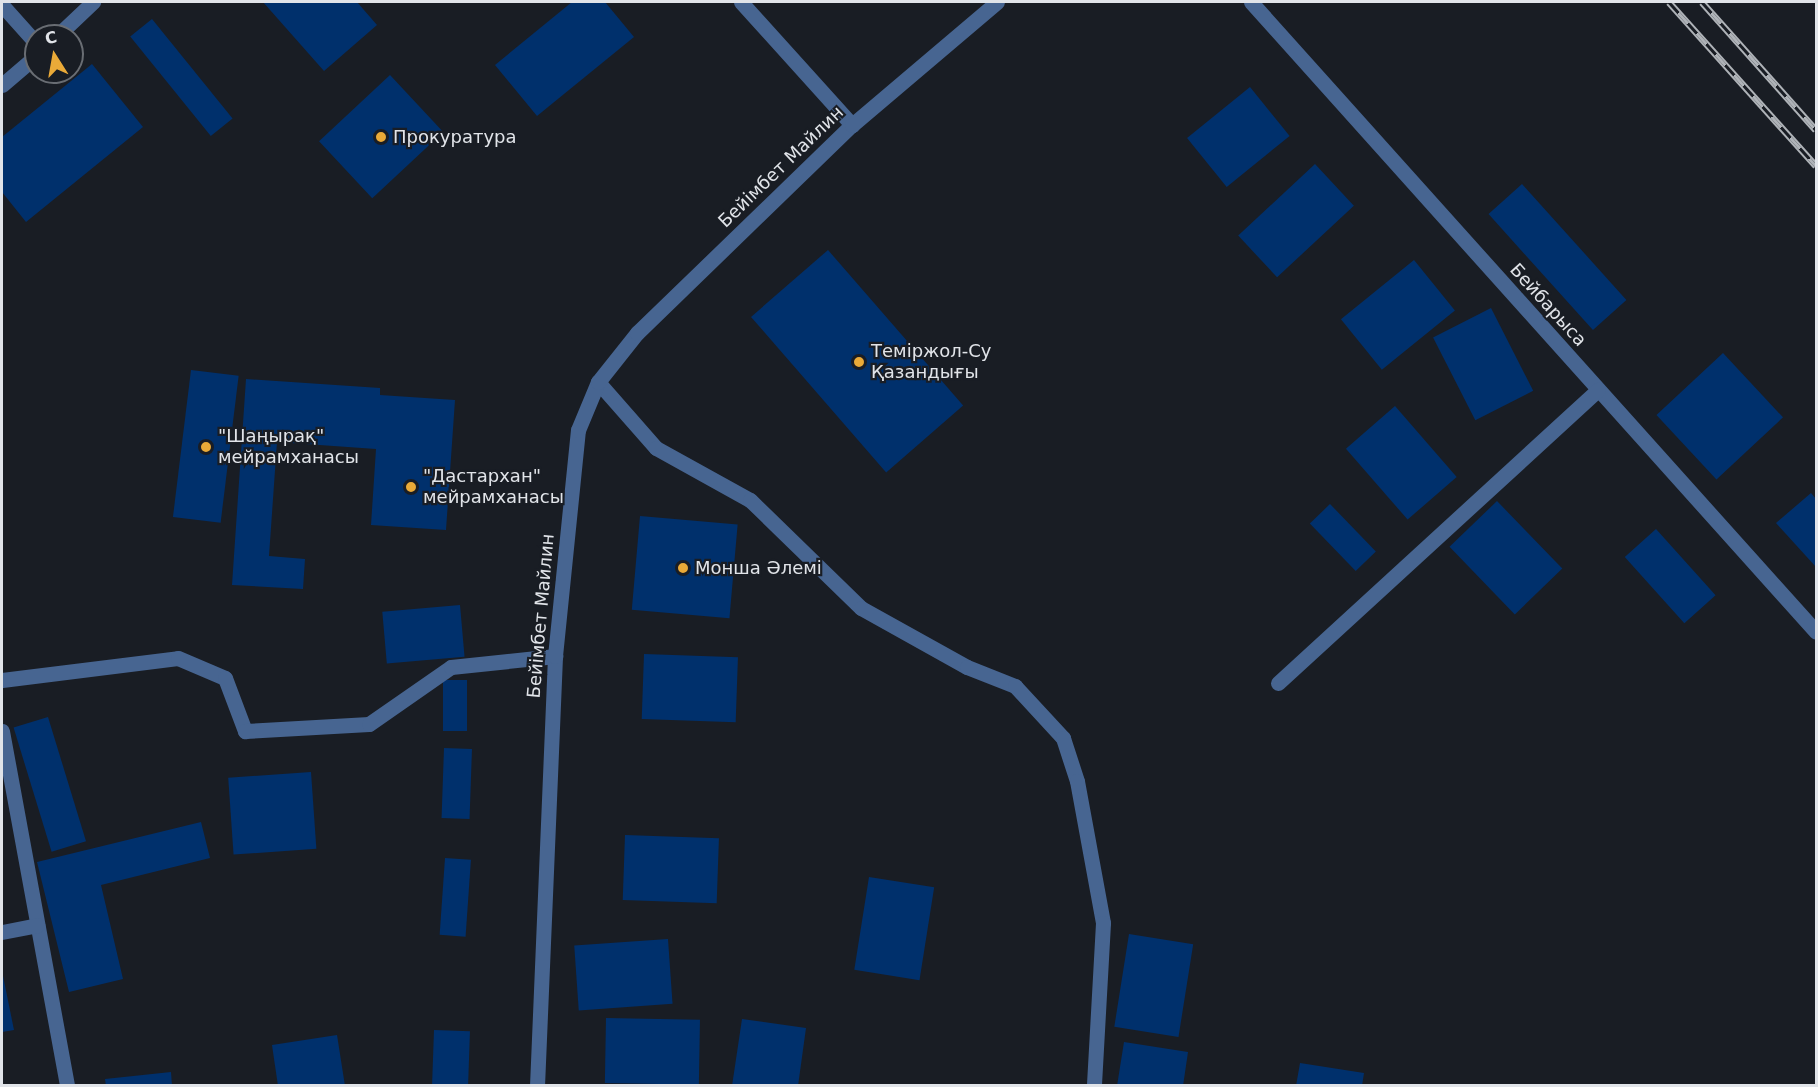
<!DOCTYPE html>
<meta charset="utf-8">
<style>
body{margin:0}
#map{position:relative;width:1818px;height:1087px;overflow:hidden;background:#191d24;font-family:"DejaVu Sans",sans-serif}
div>[style]{position:absolute}
[style*='--x']{left:calc(var(--x)*1px);top:calc(var(--y)*1px);width:calc(var(--w)*1px);rotate:calc(var(--a)*1deg)}
.building>*{inset:0;background:#00306c;transform-origin:0 0}
.minor>*{height:15px;margin:-7.5px;padding:0 7.5px;transform-origin:7.5px;border-radius:7.5px;background:#476591}
.rail>*{height:7px;margin-top:-3.5px;transform-origin:0;background:repeating-linear-gradient(90deg,#191d24 0 14px,#afb3b8 0 28px);box-sizing:border-box;border-block:2px solid #afb3b8}
.dots>*{width:16px;height:16px;translate:-50% -50%;box-sizing:border-box;border:3px solid #191d24;border-radius:50%}
span{translate:-50% -50%;white-space:nowrap;text-align:center;line-height:1.15;-webkit-text-stroke:4.5px #191d24;paint-order:stroke}
.poi-label{font-size:18px;color:#e1e4e9}
.left{translate:0 -50%;text-align:left}
.street-label{font-size:18px;color:#e1e4e9}
.frame{position:absolute;inset:0;border:3px solid #e1e4e9;pointer-events:none}
.north{position:absolute;left:24px;top:24px;width:60px;height:60px;box-sizing:border-box;background:#191d24;border:2px solid #696d73;border-radius:50%;rotate:349deg;font-size:16px;font-weight:700;line-height:24px;text-align:center;color:#e1e4e9}
.north::after{content:'';display:block;margin:auto;width:21px;height:27px;background:#eaaa38;clip-path:polygon(50% 0,100% 100%,50% 72%,0 100%)}
</style>
<div id="map">
<div class="building">
<i style="clip-path:polygon(263px 2px,357px 2px,377px 25px,324px 71px)"></i>
<i style="clip-path:polygon(572px 2px,605px 2px,634px 37px,537px 116px,495px 65px)"></i>
<i style="left:152px;top:19px;width:128px;height:28px;rotate:51deg"></i>
<i style="clip-path:polygon(92px 64px,143px 127px,26px 222px,2px 192px,2px 137px)"></i>
<i style="left:390px;top:75px;width:78px;height:97px;rotate:47deg"></i>
<i style="left:1250px;top:87px;width:63px;height:81px;rotate:51deg"></i>
<i style="left:1315px;top:164px;width:57px;height:105px;rotate:47deg"></i>
<i style="left:1522px;top:184px;width:156px;height:45px;rotate:48deg"></i>
<i style="left:828px;top:250px;width:206px;height:102px;rotate:49deg"></i>
<i style="left:1414px;top:260px;width:65px;height:94px;rotate:51deg"></i>
<i style="left:1491px;top:308px;width:93px;height:65px;rotate:63deg"></i>
<i style="left:1723px;top:353px;width:88px;height:91px;rotate:47deg"></i>
<i style="left:191px;top:370px;width:48px;height:148px;rotate:7deg"></i>
<i style="clip-path:polygon(246px 379px,380px 388px,380px 395px,455px 400px,446px 530px,371px 525px,376px 449px,277px 442px,269px 556px,305px 559px,303px 589px,232px 585px)"></i>
<i style="left:1395px;top:406px;width:94px;height:65px;rotate:49deg"></i>
<i style="clip-path:polygon(1811px 493px,1816px 499px,1816px 567px,1776px 523px)"></i>
<i style="left:1497px;top:501px;width:94px;height:66px;rotate:46deg"></i>
<i style="left:1330px;top:504px;width:66px;height:28px;rotate:46deg"></i>
<i style="left:640px;top:516px;width:98px;height:94px;rotate:5deg"></i>
<i style="left:1656px;top:529px;width:89px;height:42px;rotate:48deg"></i>
<i style="left:460px;top:605px;width:52px;height:78px;rotate:85deg"></i>
<i style="left:644px;top:654px;width:94px;height:65px;rotate:2deg"></i>
<i style="left:467px;top:680px;width:51px;height:24px;rotate:90deg"></i>
<i style="left:48px;top:717px;width:130px;height:36px;rotate:73deg"></i>
<i style="left:444px;top:748px;width:28px;height:70px;rotate:2deg"></i>
<i style="left:311px;top:772px;width:77px;height:83px;rotate:86deg"></i>
<i style="clip-path:polygon(201px 822px,210px 858px,101px 885px,123px 979px,69px 992px,37px 862px)"></i>
<i style="left:625px;top:835px;width:94px;height:65px;rotate:2deg"></i>
<i style="left:445px;top:858px;width:26px;height:77px;rotate:4deg"></i>
<i style="left:869px;top:877px;width:66px;height:94px;rotate:9deg"></i>
<i style="left:1129px;top:934px;width:65px;height:94px;rotate:9deg"></i>
<i style="left:668px;top:939px;width:65px;height:94px;rotate:86deg"></i>
<i style="clip-path:polygon(2px 971px,14px 1030px,2px 1032px)"></i>
<i style="left:606px;top:1018px;width:94px;height:65px;rotate:1deg"></i>
<i style="clip-path:polygon(742px 1019px,806px 1028px,798px 1086px,732px 1086px)"></i>
<i style="left:434px;top:1030px;width:36px;height:56px;rotate:2deg"></i>
<i style="clip-path:polygon(337px 1035px,345px 1086px,278px 1086px,272px 1045px)"></i>
<i style="clip-path:polygon(1124px 1042px,1188px 1052px,1183px 1086px,1117px 1086px)"></i>
<i style="clip-path:polygon(1300px 1063px,1364px 1073px,1362px 1086px,1296px 1086px)"></i>
<i style="clip-path:polygon(171px 1072px,172px 1086px,106px 1086px,105px 1079px)"></i>
</div>
<div class="minor">
<i style="--x:741;--y:2;--w:166;--a:47.9"></i>
<i style="--x:1251;--y:2;--w:846;--a:48.11"></i>
<i style="--x:2;--y:5;--w:51;--a:48.2"></i>
<i style="--x:57;--y:36;--w:50;--a:-43.4"></i>
<i style="--x:2;--y:85;--w:45;--a:-40.5"></i>
<i style="--x:598;--y:382;--w:88;--a:48.7"></i>
<i style="--x:656;--y:448;--w:107;--a:29"></i>
<i style="--x:750;--y:500;--w:155;--a:44.2"></i>
<i style="--x:861;--y:608;--w:121;--a:29.1"></i>
<i style="--x:967;--y:667;--w:52;--a:21.6"></i>
<i style="--x:1015;--y:686;--w:71;--a:47.3"></i>
<i style="--x:1063;--y:738;--w:45;--a:72"></i>
<i style="--x:1077;--y:781;--w:144;--a:79.6"></i>
<i style="--x:1103;--y:923;--w:163;--a:93.2"></i>
<i style="--x:2;--y:680;--w:177;--a:-7.1"></i>
<i style="--x:178;--y:658;--w:51;--a:23.1"></i>
<i style="--x:225;--y:678;--w:57;--a:69.3"></i>
<i style="--x:245;--y:731;--w:124;--a:-3.2"></i>
<i style="--x:369;--y:724;--w:100;--a:-34.8"></i>
<i style="--x:451;--y:667;--w:105;--a:-6"></i>
<i style="--x:1278;--y:683;--w:434;--a:-42.5"></i>
<i style="--x:2;--y:731;--w:361;--a:79.6"></i>
<i style="--x:2;--y:932;--w:36;--a:-11"></i>
<i style="--x:537;--y:1086;--w:430;--a:-87.6"></i>
<i style="--x:555;--y:656;--w:227;--a:-84.2"></i>
<i style="--x:578;--y:430;--w:52;--a:-67.4"></i>
<i style="--x:598;--y:382;--w:63;--a:-51.5"></i>
<i style="--x:637;--y:333;--w:299;--a:-44.1"></i>
<i style="--x:852;--y:125;--w:190;--a:-40.3"></i>
</div>
<div class="rail">
<i style="--x:1669;--y:2;--w:220;--a:48.1"></i>
<i style="--x:1702;--y:2;--w:171;--a:48.3"></i>
</div>
<div class="dots">
<i style="left:381px;top:137px;background:#eaaa38"></i>
<i style="left:859px;top:362px;background:#eaaa38"></i>
<i style="left:206px;top:447px;background:#eaaa38"></i>
<i style="left:411px;top:487px;background:#eaaa38"></i>
<i style="left:683px;top:568px;background:#eaaa38"></i>
</div>
<div class="poi-label">
<span class="left" style="left:393px;top:137px">Прокуратура</span>
<span class="left" style="left:871px;top:362px">Теміржол-Су<br>Қазандығы</span>
<span class="left" style="left:218px;top:447px">"Шаңырақ"<br>мейрамханасы</span>
<span class="left" style="left:423px;top:487px">"Дастархан"<br>мейрамханасы</span>
<span class="left" style="left:695px;top:568px">Монша Әлемі</span>
</div>
<div class="street-label">
<span style="left:781px;top:167px;rotate:-44deg">Бейімбет Майлин</span>
<span style="left:1548px;top:305px;rotate:48deg">Бейбарыса</span>
<span style="left:541px;top:616px;rotate:-85deg">Бейімбет Майлин</span>
</div>
<div class="frame"></div>
<div class="north">С</div>
</div>
